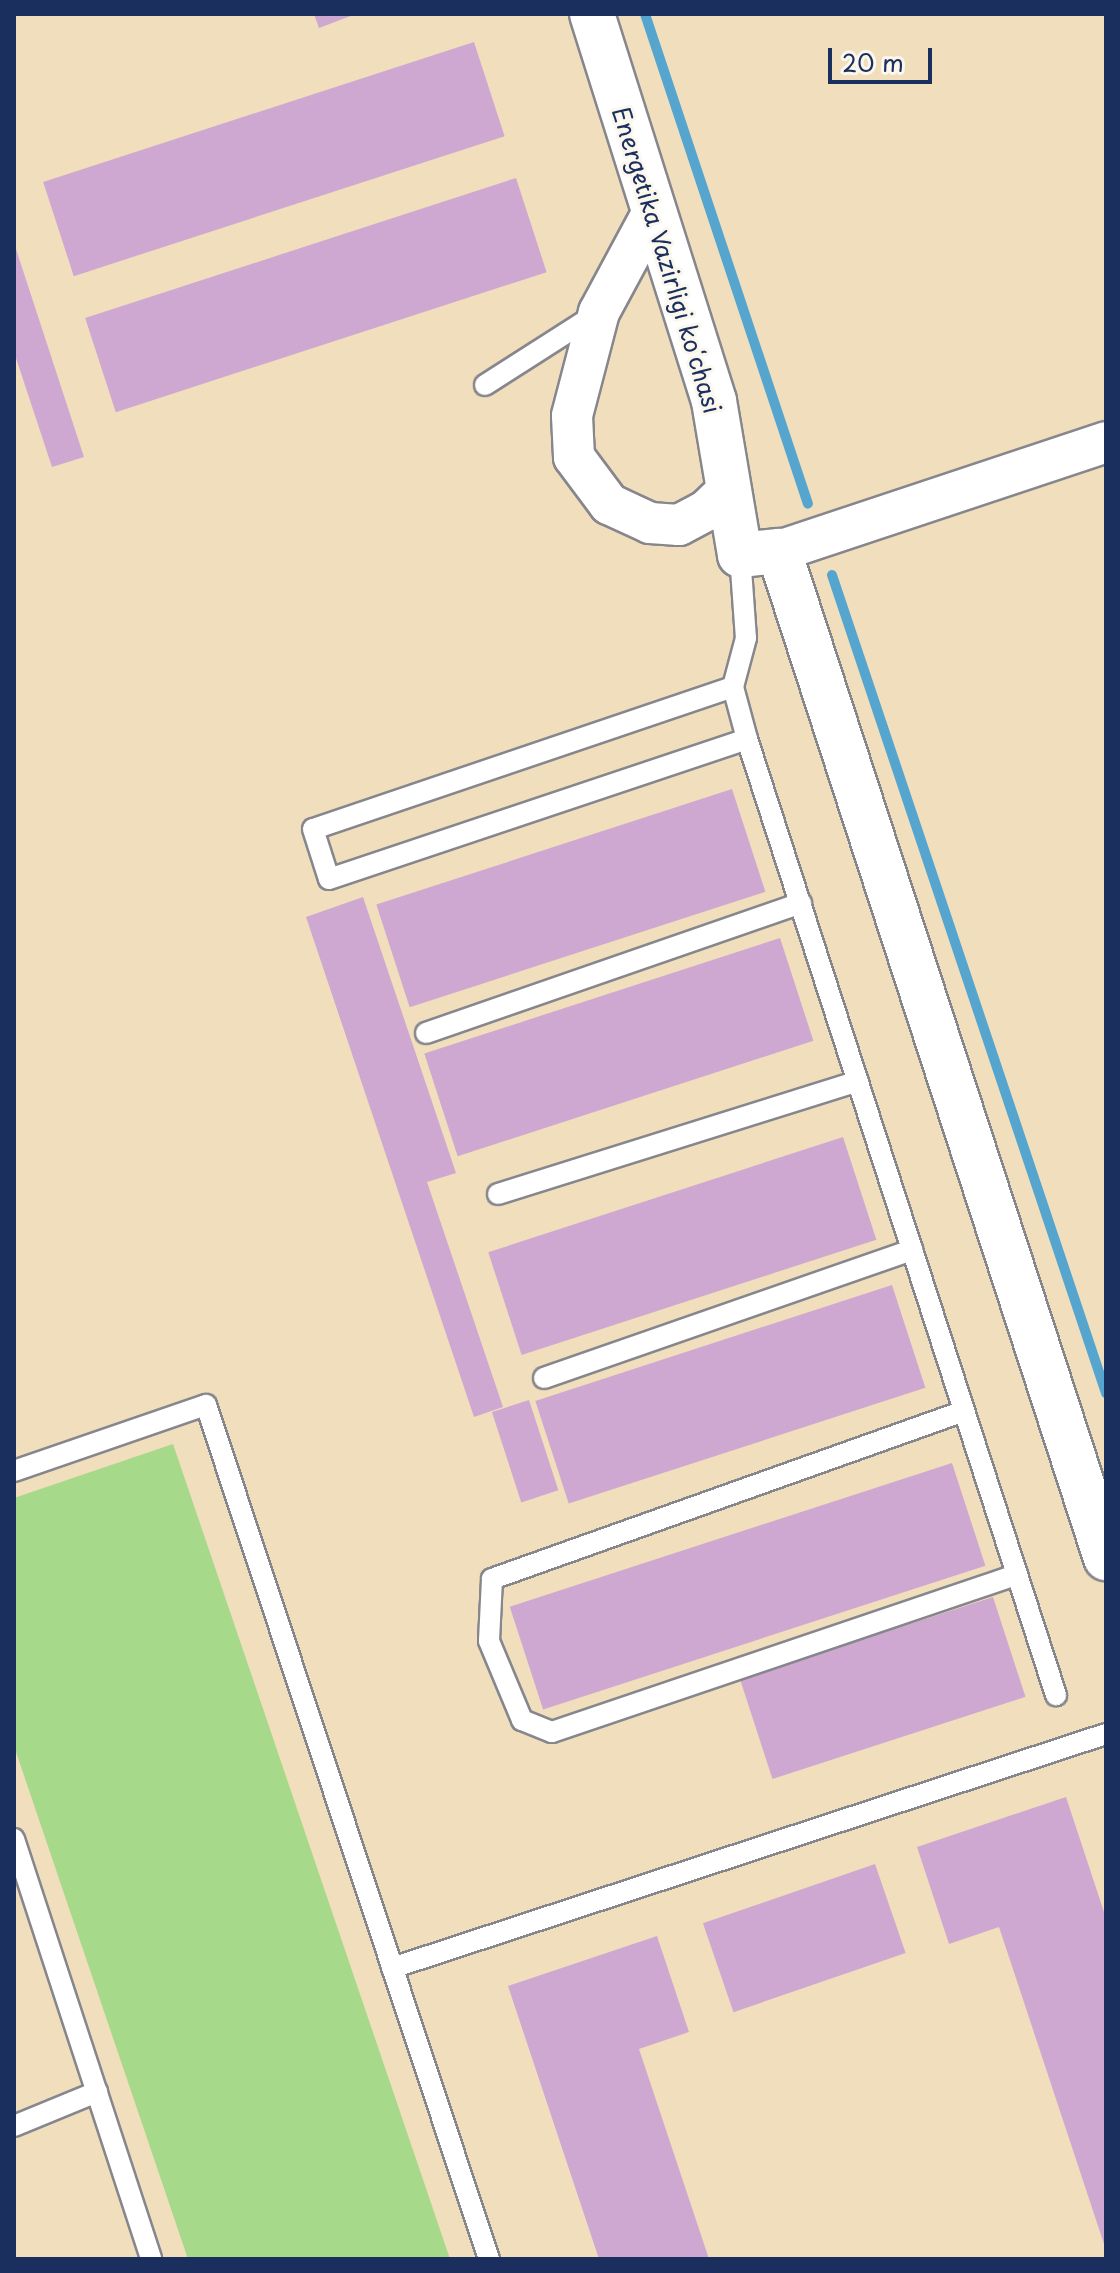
<!DOCTYPE html>
<meta charset="utf-8">
<style>
body{margin:0}
#map{position:relative;width:1120px;height:2273px;overflow:hidden;background:#f0debc;font-family:"Playpen Sans",sans-serif}
div>[style]{position:absolute}
[style*='--x']{left:calc(var(--x)*1px);top:calc(var(--y)*1px);width:calc(var(--w)*1px);rotate:calc(var(--a)*1deg)}
.green>*{inset:0;background:#a6d989}
.stream>*{height:10px;margin:-5px;padding:0 5px;transform-origin:5px;border-radius:5px;background:#55a5cf}
.building>*{inset:0;background:#cfa8d1;transform-origin:0 0}
.roads{filter:drop-shadow(2px 0 #86868d) drop-shadow(-2px 0 #86868d) drop-shadow(0 2px #86868d) drop-shadow(0 -2px #86868d)}
.service>*{height:20px;margin:-10px;padding:0 10px;transform-origin:10px;border-radius:10px;background:#fff}
.minor>*{height:40px;margin:-20px;padding:0 20px;transform-origin:20px;border-radius:20px;background:#fff}
.tertiary>*{height:44px;margin:-22px;padding:0 22px;transform-origin:22px;border-radius:22px;background:#fff}
span{translate:-50% -50%;white-space:nowrap;text-align:center;line-height:1.15;-webkit-text-stroke:6px #fbf7ec;paint-order:stroke}
.street-label{font-size:24px;color:#1b2f5e}
.frame{position:absolute;inset:0;border:16px solid #1b2f5e;pointer-events:none}
.scale{position:absolute;left:828px;top:48px;width:104px;height:36px;box-sizing:border-box;border:4px solid #1b2f5e;border-top:0;padding-left:10px;font-size:24px;line-height:28px;white-space:nowrap;color:#1b2f5e;-webkit-text-stroke:6px #fbf7ec;paint-order:stroke}
</style>
<div id="map">
<div class="green">
<i style="clip-path:polygon(173px 1444px,450px 2259px,188px 2259px,14px 1746px,14px 1498px)"></i>
</div>
<div class="stream">
<i style="--x:645;--y:14;--w:516;--a:71.6"></i>
<i style="--x:832;--y:575;--w:863;--a:71.48"></i>
</div>
<div class="building">
<i style="clip-path:polygon(314px 14px,356px 14px,319px 28px)"></i>
<i style="left:474px;top:42px;width:99px;height:453px;rotate:72deg"></i>
<i style="left:516px;top:178px;width:99px;height:453px;rotate:72deg"></i>
<i style="clip-path:polygon(15px 246px,84px 457px,52px 467px,14px 352px)"></i>
<i style="left:732px;top:789px;width:108px;height:374px;rotate:72deg"></i>
<i style="clip-path:polygon(363px 897px,456px 1173px,427px 1182px,503px 1407px,474px 1417px,306px 917px)"></i>
<i style="left:780px;top:938px;width:108px;height:374px;rotate:72deg"></i>
<i style="left:843px;top:1137px;width:108px;height:373px;rotate:72deg"></i>
<i style="left:892px;top:1285px;width:108px;height:375px;rotate:72deg"></i>
<i style="left:529px;top:1400px;width:95px;height:39px;rotate:72deg"></i>
<i style="left:952px;top:1463px;width:108px;height:465px;rotate:72deg"></i>
<i style="left:993px;top:1597px;width:105px;height:266px;rotate:72deg"></i>
<i style="clip-path:polygon(1066px 1797px,1106px 1918px,1105px 2247px,999px 1927px,949px 1944px,917px 1847px)"></i>
<i style="left:875px;top:1864px;width:94px;height:182px;rotate:71deg"></i>
<i style="clip-path:polygon(657px 1936px,689px 2032px,639px 2049px,709px 2259px,599px 2259px,508px 1986px)"></i>
</div>
<div class="roads">
<div class="service">
<i style="--x:485;--y:385;--w:128;--a:-32.6"></i>
<i style="--x:740;--y:555;--w:83;--a:85.9"></i>
<i style="--x:746;--y:638;--w:51;--a:104.9"></i>
<i style="--x:733;--y:687;--w:54;--a:74.9"></i>
<i style="--x:747;--y:739;--w:1005;--a:72.09"></i>
<i style="--x:733;--y:687;--w:443;--a:161.3"></i>
<i style="--x:313;--y:829;--w:52;--a:72.3"></i>
<i style="--x:329;--y:879;--w:441;--a:-18.5"></i>
<i style="--x:426;--y:1033;--w:397;--a:-19.1"></i>
<i style="--x:498;--y:1194;--w:377;--a:-17.4"></i>
<i style="--x:544;--y:1378;--w:390;--a:-19.2"></i>
<i style="--x:964;--y:1411;--w:501;--a:160.41"></i>
<i style="--x:492;--y:1579;--w:62;--a:92.8"></i>
<i style="--x:489;--y:1641;--w:86;--a:67.3"></i>
<i style="--x:522;--y:1720;--w:32;--a:22"></i>
<i style="--x:552;--y:1732;--w:491;--a:-18.7"></i>
<i style="--x:14;--y:1471;--w:203;--a:-19"></i>
<i style="--x:206;--y:1405;--w:900;--a:71.67"></i>
<i style="--x:14;--y:1839;--w:442;--a:71.9"></i>
<i style="--x:392;--y:1968;--w:751;--a:-18.15"></i>
<i style="--x:14;--y:2126;--w:90;--a:-22.3"></i>
</div>
<div class="minor">
<i style="--x:654;--y:210;--w:116;--a:118.3"></i>
<i style="--x:599;--y:312;--w:107;--a:104.6"></i>
<i style="--x:572;--y:416;--w:41;--a:87.2"></i>
<i style="--x:574;--y:457;--w:59;--a:53.3"></i>
<i style="--x:609;--y:504;--w:45;--a:24.9"></i>
<i style="--x:650;--y:523;--w:29;--a:4"></i>
<i style="--x:679;--y:525;--w:32;--a:-28"></i>
<i style="--x:707;--y:510;--w:30;--a:-44"></i>
<i style="--x:779;--y:551;--w:345;--a:-18.4"></i>
</div>
<div class="tertiary">
<i style="--x:592;--y:14;--w:406;--a:72.5"></i>
<i style="--x:714;--y:401;--w:156;--a:80.4"></i>
<i style="--x:740;--y:555;--w:39;--a:-6"></i>
<i style="--x:779;--y:551;--w:1059;--a:72.01"></i>
</div>
</div>
<div class="street-label">
<span style="left:667px;top:260px;rotate:73deg">Energetika Vazirligi koʻchasi</span>
</div>
<div class="frame"></div>
<div class="scale">20 m</div>
</div>
